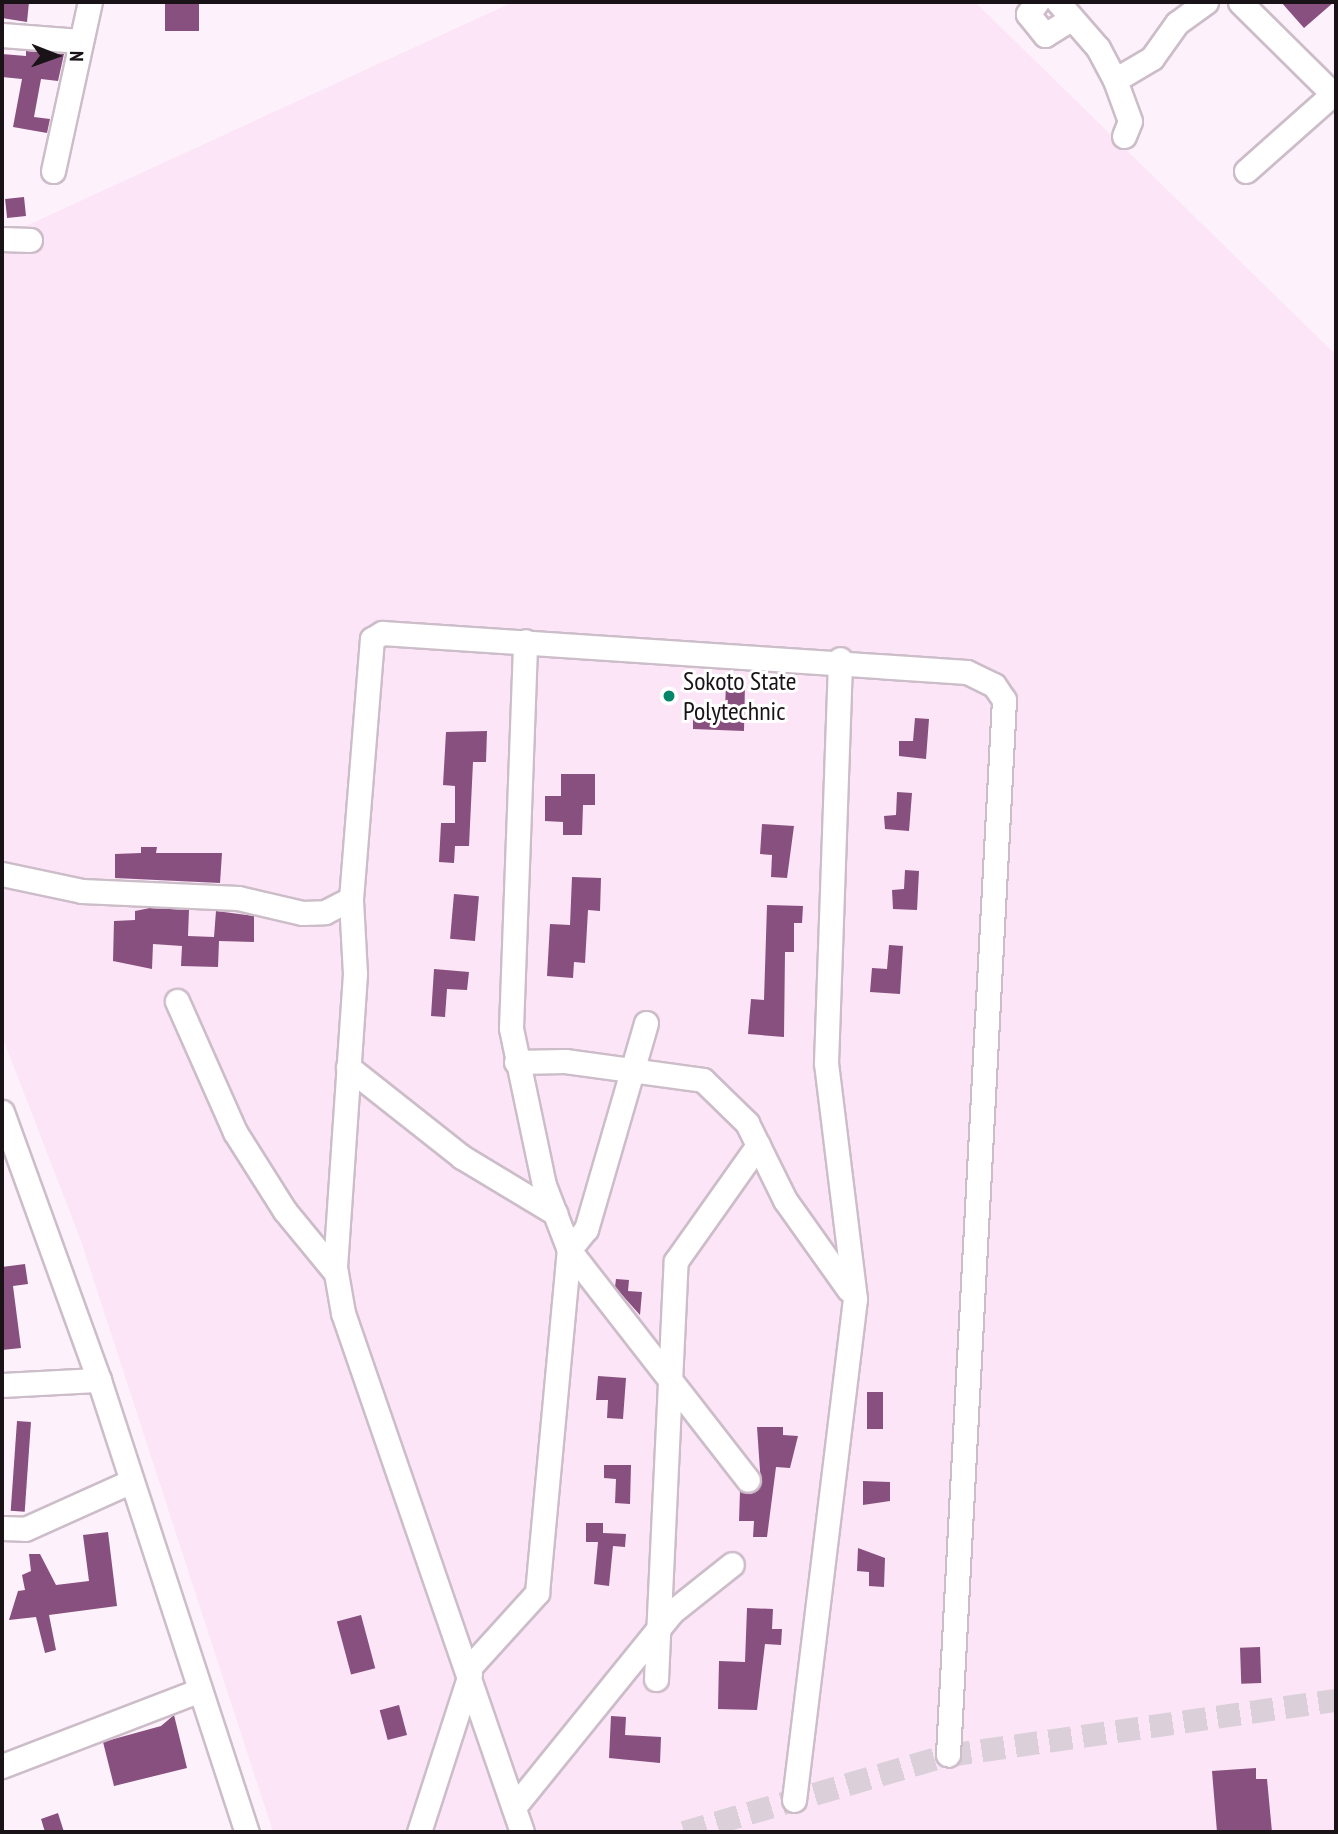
<!DOCTYPE html>
<style>
body{margin:0}
#map{position:relative;width:1338px;height:1834px;overflow:hidden;background:#fdf1fb;font-family:"PT Sans Narrow",sans-serif}
div>[style]{position:absolute}
[style*='--x']{left:calc(var(--x)*1px);top:calc(var(--y)*1px);width:calc(var(--w)*1px);rotate:calc(var(--a)*1deg)}
.built>*{inset:0;background:#fbe5f7}
.building>*{inset:0;background:#87507e;transform-origin:0 0}
.minor-tunnel>*{height:23px;margin-top:-11.5px;transform-origin:0;background:repeating-linear-gradient(90deg,#dbd0d9 0 23px,transparent 0 34px)}
.roads{filter:drop-shadow(2px 0 #ccbdc9) drop-shadow(-2px 0 #ccbdc9) drop-shadow(0 2px #ccbdc9) drop-shadow(0 -2px #ccbdc9)}
.minor>*{height:23px;margin:-11.5px;padding:0 11.5px;transform-origin:11.5px;border-radius:11.5px;background:#fff}
.dots>*{width:19px;height:19px;translate:-50% -50%;box-sizing:border-box;border:4px solid #fff;border-radius:50%}
span{translate:-50% -50%;white-space:nowrap;text-align:center;line-height:1.15;-webkit-text-stroke:6px #fff;paint-order:stroke}
.poi-label{font-size:26px;color:#191318}
.left{translate:0 -50%;text-align:left}
.frame{position:absolute;inset:0;border:4px solid #191318;pointer-events:none}
.north{position:absolute;left:21px;top:21px;width:70px;height:70px;-webkit-text-stroke:5px #fff;paint-order:stroke;rotate:91deg;font-size:19px;font-weight:700;line-height:28px;text-align:center;color:#191318}
.north::after{content:'';display:block;margin:auto;width:24px;height:32px;background:#191318;clip-path:polygon(50% 0,100% 100%,50% 72%,0 100%)}
</style>
<div id="map">
<div class="built">
<i style="clip-path:polygon(513px 2px,975px 2px,1336px 355px,1336px 1832px,273px 1832px,81px 1241px,2px 1036px,2px 237px)"></i>
</div>
<div class="building">
<i style="clip-path:polygon(2px 2px,29px 2px,27px 22px,2px 18px)"></i>
<i style="left:165px;top:2px;width:34px;height:29px"></i>
<i style="clip-path:polygon(1281px 2px,1334px 2px,1304px 28px)"></i>
<i style="clip-path:polygon(26px 51px,64px 54px,58px 81px,41px 79px,34px 117px,50px 119px,47px 133px,13px 127px,22px 79px,2px 77px,2px 54px,26px 56px)"></i>
<i style="left:24px;top:197px;width:19px;height:19px;rotate:84deg"></i>
<i style="clip-path:polygon(726px 683px,745px 684px,744px 731px,693px 729px,693px 711px,725px 711px)"></i>
<i style="clip-path:polygon(915px 718px,929px 719px,926px 759px,899px 756px,899px 741px,913px 741px)"></i>
<i style="clip-path:polygon(487px 731px,486px 762px,473px 762px,469px 846px,455px 846px,454px 863px,439px 862px,441px 823px,455px 823px,455px 786px,443px 785px,446px 732px)"></i>
<i style="clip-path:polygon(561px 774px,595px 774px,595px 805px,583px 805px,582px 835px,563px 835px,563px 822px,545px 821px,545px 796px,561px 796px)"></i>
<i style="clip-path:polygon(897px 792px,912px 793px,909px 831px,885px 829px,884px 816px,896px 815px)"></i>
<i style="clip-path:polygon(762px 824px,794px 826px,787px 878px,771px 877px,772px 855px,760px 854px)"></i>
<i style="clip-path:polygon(141px 847px,157px 847px,156px 853px,222px 853px,220px 883px,115px 878px,115px 854px,141px 853px)"></i>
<i style="clip-path:polygon(905px 870px,919px 871px,917px 910px,893px 909px,892px 890px,904px 889px)"></i>
<i style="clip-path:polygon(572px 877px,601px 878px,600px 911px,588px 910px,585px 963px,574px 962px,573px 978px,547px 976px,550px 924px,570px 925px)"></i>
<i style="left:454px;top:894px;width:25px;height:45px;rotate:5deg"></i>
<i style="clip-path:polygon(767px 905px,803px 906px,802px 923px,794px 923px,794px 952px,785px 952px,784px 1037px,748px 1034px,751px 999px,764px 1000px)"></i>
<i style="clip-path:polygon(150px 908px,189px 910px,188px 936px,214px 937px,216px 911px,254px 916px,254px 942px,219px 941px,218px 967px,181px 966px,182px 946px,153px 944px,152px 969px,113px 961px,114px 921px,135px 920px,135px 911px)"></i>
<i style="clip-path:polygon(889px 945px,903px 946px,900px 994px,870px 992px,872px 968px,887px 969px)"></i>
<i style="clip-path:polygon(434px 969px,469px 972px,467px 990px,447px 989px,445px 1017px,431px 1016px)"></i>
<i style="clip-path:polygon(25px 1264px,28px 1284px,13px 1286px,21px 1348px,2px 1350px,2px 1267px)"></i>
<i style="clip-path:polygon(616px 1279px,629px 1280px,628px 1291px,642px 1292px,640px 1315px,615px 1287px)"></i>
<i style="clip-path:polygon(598px 1376px,626px 1378px,623px 1419px,607px 1418px,608px 1400px,596px 1400px)"></i>
<i style="left:867px;top:1392px;width:16px;height:37px"></i>
<i style="left:17px;top:1421px;width:14px;height:90px;rotate:4deg"></i>
<i style="clip-path:polygon(757px 1427px,783px 1427px,783px 1435px,798px 1436px,790px 1468px,776px 1467px,767px 1537px,753px 1537px,754px 1521px,739px 1521px,740px 1491px,751px 1494px,761px 1485px)"></i>
<i style="clip-path:polygon(604px 1465px,631px 1465px,630px 1504px,615px 1503px,616px 1479px,604px 1478px)"></i>
<i style="clip-path:polygon(863px 1481px,890px 1482px,890px 1501px,863px 1505px)"></i>
<i style="clip-path:polygon(586px 1523px,603px 1523px,603px 1533px,626px 1534px,625px 1547px,613px 1546px,609px 1586px,594px 1584px,598px 1542px,586px 1542px)"></i>
<i style="clip-path:polygon(108px 1532px,117px 1606px,49px 1615px,56px 1650px,45px 1653px,36px 1617px,9px 1620px,18px 1591px,25px 1590px,22px 1575px,31px 1571px,29px 1554px,40px 1554px,56px 1585px,89px 1581px,83px 1535px)"></i>
<i style="clip-path:polygon(858px 1548px,885px 1558px,884px 1587px,869px 1586px,869px 1572px,857px 1571px)"></i>
<i style="clip-path:polygon(747px 1608px,773px 1609px,772px 1629px,782px 1629px,781px 1645px,765px 1644px,757px 1710px,718px 1709px,719px 1661px,745px 1662px)"></i>
<i style="left:361px;top:1615px;width:55px;height:25px;rotate:75deg"></i>
<i style="left:1260px;top:1647px;width:36px;height:20px;rotate:88deg"></i>
<i style="left:399px;top:1705px;width:31px;height:20px;rotate:75deg"></i>
<i style="clip-path:polygon(174px 1715px,187px 1768px,114px 1786px,103px 1742px,161px 1726px)"></i>
<i style="clip-path:polygon(611px 1716px,626px 1717px,625px 1735px,661px 1737px,660px 1763px,609px 1758px)"></i>
<i style="clip-path:polygon(1256px 1768px,1256px 1779px,1267px 1779px,1272px 1832px,1217px 1832px,1212px 1771px)"></i>
<i style="clip-path:polygon(58px 1813px,64px 1832px,45px 1832px,41px 1819px)"></i>
</div>
<div class="minor-tunnel">
<i style="--x:684;--y:1832;--w:275;--a:-16.3"></i>
<i style="--x:948;--y:1755;--w:392;--a:-8.1"></i>
</div>
<div class="roads">
<div class="minor">
<i style="--x:1037;--y:2;--w:15;--a:127"></i>
<i style="--x:1028;--y:14;--w:27;--a:51"></i>
<i style="--x:1045;--y:35;--w:28;--a:-32"></i>
<i style="--x:1058;--y:2;--w:61;--a:49"></i>
<i style="--x:1098;--y:48;--w:36;--a:62"></i>
<i style="--x:1240;--y:2;--w:135;--a:44.7"></i>
<i style="--x:2;--y:35;--w:78;--a:4.4"></i>
<i style="--x:1124;--y:136;--w:16;--a:-68"></i>
<i style="--x:1130;--y:121;--w:44;--a:-110.1"></i>
<i style="--x:1115;--y:80;--w:43;--a:-30.7"></i>
<i style="--x:1152;--y:58;--w:43;--a:-54.5"></i>
<i style="--x:1177;--y:23;--w:36;--a:-36"></i>
<i style="--x:53;--y:171;--w:173;--a:-77.7"></i>
<i style="--x:1246;--y:171;--w:120;--a:-41.6"></i>
<i style="--x:2;--y:239;--w:28;--a:2"></i>
<i style="--x:2;--y:874;--w:82;--a:12"></i>
<i style="--x:82;--y:891;--w:156;--a:2.6"></i>
<i style="--x:238;--y:898;--w:66;--a:13.2"></i>
<i style="--x:302;--y:913;--w:23;--a:-2"></i>
<i style="--x:325;--y:912;--w:29;--a:-27"></i>
<i style="--x:177;--y:1001;--w:143;--a:66.1"></i>
<i style="--x:235;--y:1132;--w:93;--a:57.7"></i>
<i style="--x:285;--y:1211;--w:80;--a:50.6"></i>
<i style="--x:646;--y:1023;--w:215;--a:106.2"></i>
<i style="--x:586;--y:1229;--w:27;--a:129"></i>
<i style="--x:569;--y:1250;--w:291;--a:52.1"></i>
<i style="--x:516;--y:1062;--w:49;--a:-1.2"></i>
<i style="--x:565;--y:1061;--w:139;--a:7.8"></i>
<i style="--x:703;--y:1080;--w:62;--a:44.3"></i>
<i style="--x:747;--y:1123;--w:86;--a:63.7"></i>
<i style="--x:785;--y:1200;--w:110;--a:54.6"></i>
<i style="--x:348;--y:1067;--w:145;--a:38.3"></i>
<i style="--x:462;--y:1157;--w:109;--a:31.1"></i>
<i style="--x:2;--y:1112;--w:285;--a:70.1"></i>
<i style="--x:99;--y:1380;--w:476;--a:71.9"></i>
<i style="--x:2;--y:1385;--w:97;--a:-3"></i>
<i style="--x:2;--y:1528;--w:23;--a:2"></i>
<i style="--x:25;--y:1529;--w:117;--a:-24.2"></i>
<i style="--x:468;--y:1669;--w:103;--a:-47.8"></i>
<i style="--x:537;--y:1593;--w:344;--a:-84.7"></i>
<i style="--x:569;--y:1250;--w:70;--a:-111"></i>
<i style="--x:544;--y:1185;--w:160;--a:-101.9"></i>
<i style="--x:511;--y:1028;--w:387;--a:-87.9"></i>
<i style="--x:656;--y:1679;--w:418;--a:-87.3"></i>
<i style="--x:676;--y:1261;--w:142;--a:-54.7"></i>
<i style="--x:2;--y:1766;--w:212;--a:-21"></i>
<i style="--x:794;--y:1800;--w:505;--a:-83.06"></i>
<i style="--x:855;--y:1299;--w:238;--a:-97"></i>
<i style="--x:826;--y:1063;--w:404;--a:-88"></i>
<i style="--x:514;--y:1807;--w:252;--a:-51"></i>
<i style="--x:673;--y:1611;--w:75;--a:-38.5"></i>
<i style="--x:419;--y:1832;--w:166;--a:-72.1"></i>
<i style="--x:522;--y:1832;--w:549;--a:-109.03"></i>
<i style="--x:343;--y:1313;--w:47;--a:-99.9"></i>
<i style="--x:335;--y:1267;--w:294;--a:-86.1"></i>
<i style="--x:355;--y:974;--w:75;--a:-93.1"></i>
<i style="--x:351;--y:899;--w:261;--a:-85.4"></i>
<i style="--x:372;--y:639;--w:12;--a:-31"></i>
<i style="--x:382;--y:633;--w:586;--a:3.81"></i>
<i style="--x:967;--y:672;--w:30;--a:26"></i>
<i style="--x:994;--y:685;--w:18;--a:56"></i>
<i style="--x:1004;--y:700;--w:1056;--a:93.04"></i>
</div>
</div>
<div class="dots">
<i style="left:669px;top:696px;background:#038669"></i>
</div>
<div class="poi-label">
<span class="left" style="left:683px;top:696px">Sokoto State<br>Polytechnic</span>
</div>
<div class="frame"></div>
<div class="north">N</div>
</div>
